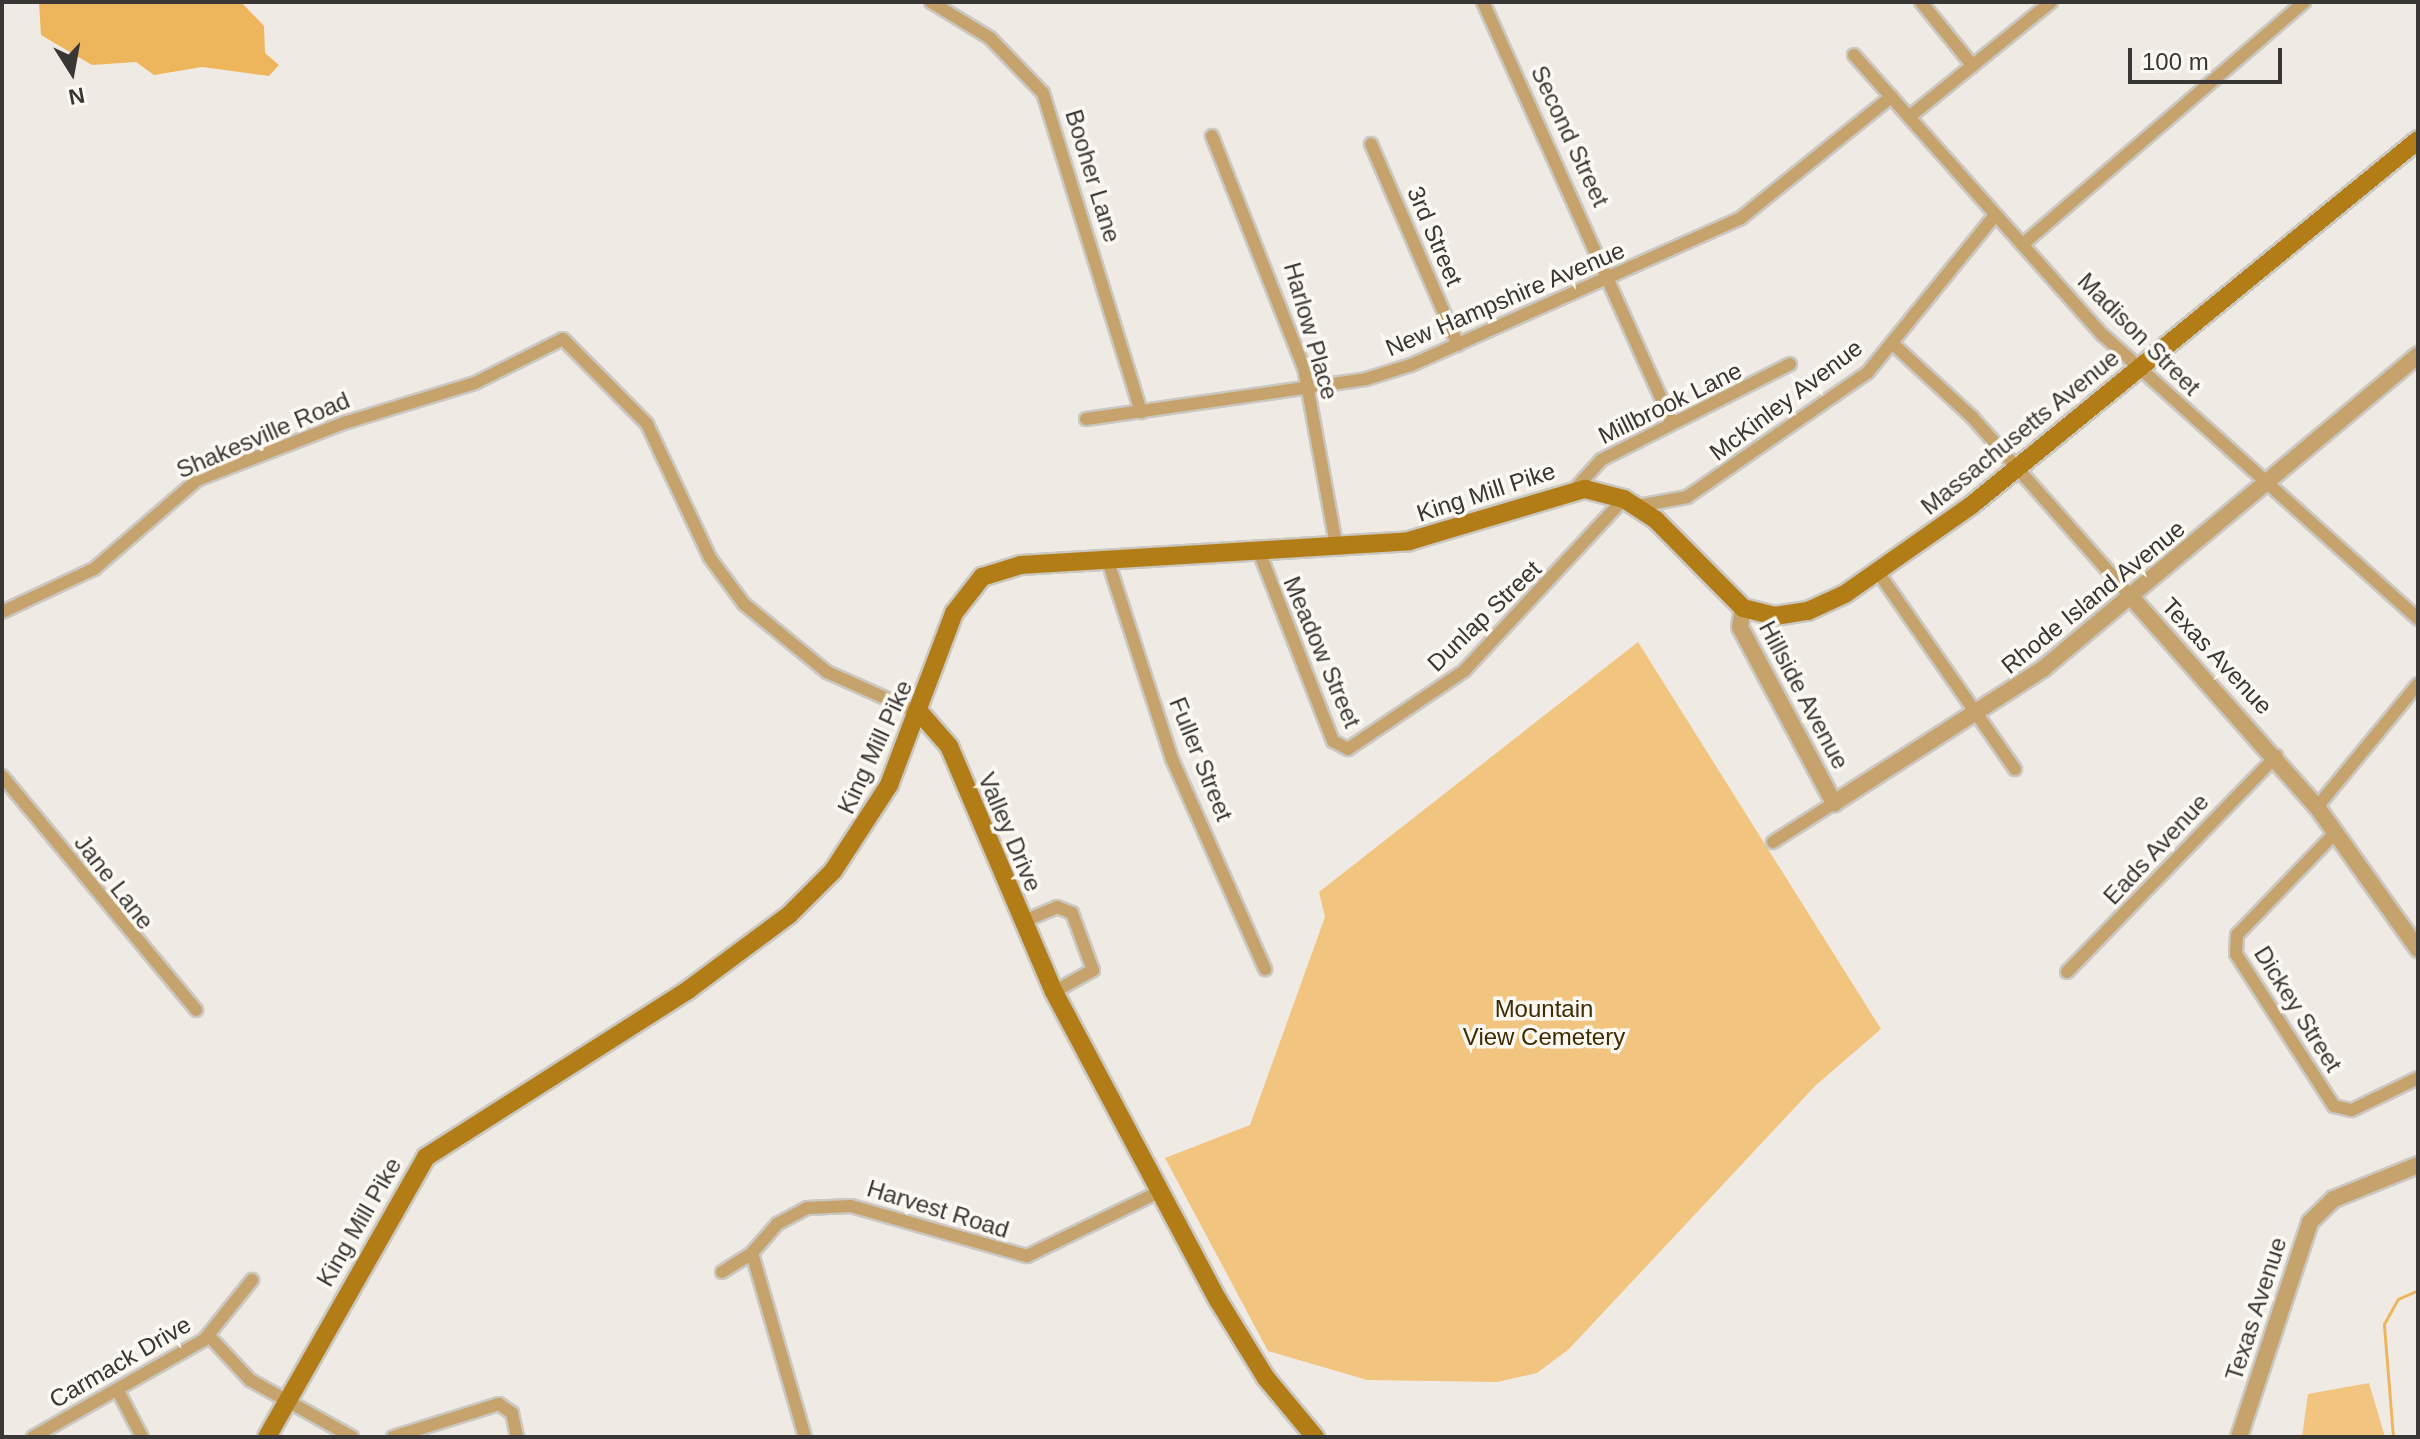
<!DOCTYPE html>
<style>
body{margin:0}
#map{position:relative;width:2420px;height:1439px;overflow:hidden;background:#efebe4;font-family:Helvetica,sans-serif}
div>[style]{position:absolute}
[style*='--x']{left:calc(var(--x)*1px);top:calc(var(--y)*1px);width:calc(var(--w)*1px);rotate:calc(var(--a)*1deg)}
.green>*{inset:0;background:#f1c47f}
.water>*{inset:0;background:#edb65d}
.stream>*{height:3px;margin:-1.5px;padding:0 1.5px;transform-origin:1.5px;border-radius:1.5px;background:#edb65d}
.roads{filter:drop-shadow(2px 0 #cbc7c1) drop-shadow(-2px 0 #cbc7c1) drop-shadow(0 2px #cbc7c1) drop-shadow(0 -2px #cbc7c1)}
.minor>*{height:12px;margin:-6px;padding:0 6px;transform-origin:6px;border-radius:6px;background:#c6a26c}
.tertiary>*{height:16px;margin:-8px;padding:0 8px;transform-origin:8px;border-radius:8px;background:#c6a26c}
.secondary>*{height:18px;margin:-9px;padding:0 9px;transform-origin:9px;border-radius:9px;background:#b27d16}
span{translate:-50% -50%;white-space:nowrap;text-align:center;line-height:1.15;-webkit-text-stroke:7px #fcf8f2;paint-order:stroke}
.street-label{font-size:24px;color:#393735}
.park-label{font-size:24px;color:#402b02}
.frame{position:absolute;inset:0;border:4px solid #393735;pointer-events:none}
.north{position:absolute;left:32px;top:32px;width:80px;height:80px;-webkit-text-stroke:6px #fcf8f2;paint-order:stroke;rotate:169deg;font-size:22px;font-weight:700;line-height:32px;text-align:center;color:#393735}
.north::after{content:'';display:block;margin:auto;width:28px;height:36px;background:#393735;clip-path:polygon(50% 0,100% 100%,50% 72%,0 100%)}
.scale{position:absolute;left:2128px;top:48px;width:154px;height:36px;box-sizing:border-box;border:4px solid #393735;border-top:0;padding-left:10px;font-size:24px;line-height:28px;white-space:nowrap;color:#393735;-webkit-text-stroke:6px #fcf8f2;paint-order:stroke}
</style>
<div id="map">
<div class="green">
<i style="clip-path:polygon(1638px 642px,1881px 1029px,1816px 1085px,1569px 1349px,1537px 1373px,1497px 1382px,1367px 1380px,1268px 1351px,1165px 1158px,1250px 1125px,1325px 917px,1319px 892px)"></i>
<i style="clip-path:polygon(2369px 1383px,2385px 1437px,2302px 1437px,2308px 1394px)"></i>
</div>
<div class="water">
<i style="clip-path:polygon(39px 2px,241px 2px,264px 26px,265px 53px,279px 65px,269px 76px,202px 67px,154px 75px,136px 62px,92px 65px,41px 35px)"></i>
</div>
<div class="stream">
<i style="--x:2393;--y:1437;--w:113;--a:-94.6"></i>
<i style="--x:2384;--y:1324;--w:29;--a:-61"></i>
<i style="--x:2398;--y:1299;--w:22;--a:-24"></i>
</div>
<div class="roads">
<div class="minor">
<i style="--x:931;--y:2;--w:69;--a:31.4"></i>
<i style="--x:990;--y:38;--w:76;--a:46.1"></i>
<i style="--x:1043;--y:93;--w:334;--a:72.9"></i>
<i style="--x:1483;--y:2;--w:461;--a:65.8"></i>
<i style="--x:1921;--y:2;--w:82;--a:50.9"></i>
<i style="--x:1854;--y:55;--w:375;--a:48.4"></i>
<i style="--x:2103;--y:335;--w:424;--a:42"></i>
<i style="--x:1909;--y:117;--w:183;--a:-39"></i>
<i style="--x:1212;--y:136;--w:250;--a:68.4"></i>
<i style="--x:1304;--y:368;--w:184;--a:79.7"></i>
<i style="--x:1371;--y:144;--w:219;--a:66.6"></i>
<i style="--x:2023;--y:244;--w:371;--a:-40.7"></i>
<i style="--x:1893;--y:344;--w:108;--a:42.7"></i>
<i style="--x:1972;--y:417;--w:242;--a:48.5"></i>
<i style="--x:1086;--y:419;--w:283;--a:-8.1"></i>
<i style="--x:1366;--y:379;--w:47;--a:-17.3"></i>
<i style="--x:1411;--y:365;--w:361;--a:-24"></i>
<i style="--x:1741;--y:218;--w:193;--a:-38.9"></i>
<i style="--x:1575;--y:489;--w:39;--a:-48"></i>
<i style="--x:1601;--y:460;--w:212;--a:-26.9"></i>
<i style="--x:1638;--y:506;--w:50;--a:-10.4"></i>
<i style="--x:1687;--y:497;--w:220;--a:-34.6"></i>
<i style="--x:1868;--y:372;--w:202;--a:-51"></i>
<i style="--x:1260;--y:554;--w:201;--a:68.7"></i>
<i style="--x:1333;--y:741;--w:17;--a:28"></i>
<i style="--x:1348;--y:749;--w:140;--a:-33.9"></i>
<i style="--x:1464;--y:671;--w:235;--a:-47.1"></i>
<i style="--x:1108;--y:561;--w:208;--a:72.1"></i>
<i style="--x:1172;--y:759;--w:230;--a:66.1"></i>
<i style="--x:1878;--y:572;--w:240;--a:55.2"></i>
<i style="--x:2;--y:612;--w:102;--a:-25.1"></i>
<i style="--x:94;--y:569;--w:136;--a:-40.8"></i>
<i style="--x:197;--y:480;--w:158;--a:-21.2"></i>
<i style="--x:344;--y:423;--w:137;--a:-17"></i>
<i style="--x:475;--y:383;--w:98;--a:-26.6"></i>
<i style="--x:563;--y:339;--w:120;--a:45.3"></i>
<i style="--x:647;--y:424;--w:148;--a:64.8"></i>
<i style="--x:710;--y:558;--w:57;--a:53.5"></i>
<i style="--x:744;--y:604;--w:107;--a:39.3"></i>
<i style="--x:827;--y:672;--w:103;--a:24.1"></i>
<i style="--x:2;--y:776;--w:304;--a:50.3"></i>
<i style="--x:2317;--y:807;--w:159;--a:-50.6"></i>
<i style="--x:2336;--y:832;--w:143;--a:133.9"></i>
<i style="--x:2237;--y:935;--w:19;--a:93"></i>
<i style="--x:2236;--y:954;--w:181;--a:57.2"></i>
<i style="--x:2334;--y:1106;--w:18;--a:13"></i>
<i style="--x:2352;--y:1110;--w:73;--a:-25.9"></i>
<i style="--x:1773;--y:842;--w:72;--a:-32.6"></i>
<i style="--x:1022;--y:922;--w:38;--a:-23"></i>
<i style="--x:1057;--y:907;--w:16;--a:22"></i>
<i style="--x:1072;--y:913;--w:61;--a:69.8"></i>
<i style="--x:1093;--y:970;--w:45;--a:150.6"></i>
<i style="--x:2067;--y:972;--w:301;--a:-45.9"></i>
<i style="--x:722;--y:1272;--w:36;--a:-32"></i>
<i style="--x:209;--y:1336;--w:60;--a:47"></i>
<i style="--x:250;--y:1380;--w:117;--a:29.2"></i>
<i style="--x:118;--y:1391;--w:52;--a:62.4"></i>
<i style="--x:33;--y:1437;--w:197;--a:-29.6"></i>
<i style="--x:204;--y:1340;--w:77;--a:-51.3"></i>
<i style="--x:393;--y:1437;--w:111;--a:-17.3"></i>
<i style="--x:499;--y:1404;--w:16;--a:35"></i>
<i style="--x:512;--y:1413;--w:25;--a:78"></i>
<i style="--x:805;--y:1437;--w:191;--a:-106.1"></i>
<i style="--x:752;--y:1253;--w:38;--a:-49"></i>
<i style="--x:777;--y:1224;--w:34;--a:-28"></i>
<i style="--x:807;--y:1208;--w:44;--a:-2.6"></i>
<i style="--x:851;--y:1206;--w:183;--a:15.9"></i>
<i style="--x:1027;--y:1256;--w:149;--a:-25.9"></i>
</div>
<div class="tertiary">
<i style="--x:2132;--y:598;--w:279;--a:48.5"></i>
<i style="--x:2317;--y:807;--w:174;--a:54.6"></i>
<i style="--x:1743;--y:608;--w:19;--a:99"></i>
<i style="--x:1740;--y:627;--w:200;--a:61.9"></i>
<i style="--x:1834;--y:803;--w:250;--a:-32.7"></i>
<i style="--x:2044;--y:668;--w:488;--a:-39.9"></i>
<i style="--x:2239;--y:1437;--w:226;--a:-71.7"></i>
<i style="--x:2310;--y:1222;--w:33;--a:-44"></i>
<i style="--x:2334;--y:1199;--w:91;--a:-22"></i>
</div>
<div class="secondary">
<i style="--x:921;--y:714;--w:43;--a:48.8"></i>
<i style="--x:949;--y:746;--w:267;--a:66.9"></i>
<i style="--x:1054;--y:992;--w:349;--a:62"></i>
<i style="--x:1218;--y:1300;--w:92;--a:58.4"></i>
<i style="--x:1266;--y:1378;--w:77;--a:50.3"></i>
<i style="--x:267;--y:1437;--w:322;--a:-60.4"></i>
<i style="--x:426;--y:1157;--w:311;--a:-32.5"></i>
<i style="--x:688;--y:990;--w:126;--a:-36.6"></i>
<i style="--x:789;--y:915;--w:62;--a:-45"></i>
<i style="--x:833;--y:871;--w:103;--a:-56.9"></i>
<i style="--x:889;--y:785;--w:184;--a:-69.3"></i>
<i style="--x:954;--y:613;--w:46;--a:-52.1"></i>
<i style="--x:982;--y:577;--w:41;--a:-17.1"></i>
<i style="--x:1021;--y:565;--w:389;--a:-3.5"></i>
<i style="--x:1409;--y:541;--w:184;--a:-16.5"></i>
<i style="--x:1585;--y:489;--w:40;--a:14.4"></i>
<i style="--x:1624;--y:499;--w:38;--a:33"></i>
<i style="--x:1656;--y:520;--w:124;--a:45.3"></i>
<i style="--x:1743;--y:608;--w:33;--a:14"></i>
<i style="--x:1775;--y:616;--w:33;--a:-9"></i>
<i style="--x:1808;--y:611;--w:41;--a:-24.7"></i>
<i style="--x:1845;--y:594;--w:156;--a:-35.1"></i>
<i style="--x:1973;--y:504;--w:575;--a:-39.28"></i>
</div>
</div>
<div class="street-label">
<span style="left:1570px;top:136px;rotate:65deg">Second Street</span>
<span style="left:1093px;top:176px;rotate:73deg">Booher Lane</span>
<span style="left:1435px;top:236px;rotate:67deg">3rd Street</span>
<span style="left:1505px;top:299px;rotate:-23deg">New Hampshire Avenue</span>
<span style="left:1311px;top:331px;rotate:74deg">Harlow Place</span>
<span style="left:2139px;top:334px;rotate:45deg">Madison Street</span>
<span style="left:1786px;top:400px;rotate:-37deg">McKinley Avenue</span>
<span style="left:1670px;top:403px;rotate:-26deg">Millbrook Lane</span>
<span style="left:2020px;top:432px;rotate:-39deg">Massachusetts Avenue</span>
<span style="left:263px;top:435px;rotate:-23deg">Shakesville Road</span>
<span style="left:1486px;top:492px;rotate:-18deg">King Mill Pike</span>
<span style="left:2093px;top:597px;rotate:-39deg">Rhode Island Avenue</span>
<span style="left:1484px;top:616px;rotate:-44deg">Dunlap Street</span>
<span style="left:1322px;top:652px;rotate:67deg">Meadow Street</span>
<span style="left:2217px;top:656px;rotate:47deg">Texas Avenue</span>
<span style="left:1804px;top:695px;rotate:62deg">Hillside Avenue</span>
<span style="left:875px;top:747px;rotate:-65deg">King Mill Pike</span>
<span style="left:1201px;top:759px;rotate:68deg">Fuller Street</span>
<span style="left:1010px;top:832px;rotate:67deg">Valley Drive</span>
<span style="left:2156px;top:849px;rotate:-47deg">Eads Avenue</span>
<span style="left:114px;top:882px;rotate:52deg">Jane Lane</span>
<span style="left:2298px;top:1009px;rotate:58deg">Dickey Street</span>
<span style="left:938px;top:1209px;rotate:17deg">Harvest Road</span>
<span style="left:359px;top:1222px;rotate:-60deg">King Mill Pike</span>
<span style="left:2256px;top:1309px;rotate:-72deg">Texas Avenue</span>
<span style="left:120px;top:1362px;rotate:-30deg">Carmack Drive</span>
</div>
<div class="park-label">
<span style="left:1544px;top:1023px">Mountain<br>View Cemetery</span>
</div>
<div class="frame"></div>
<div class="north">N</div>
<div class="scale">100 m</div>
</div>
